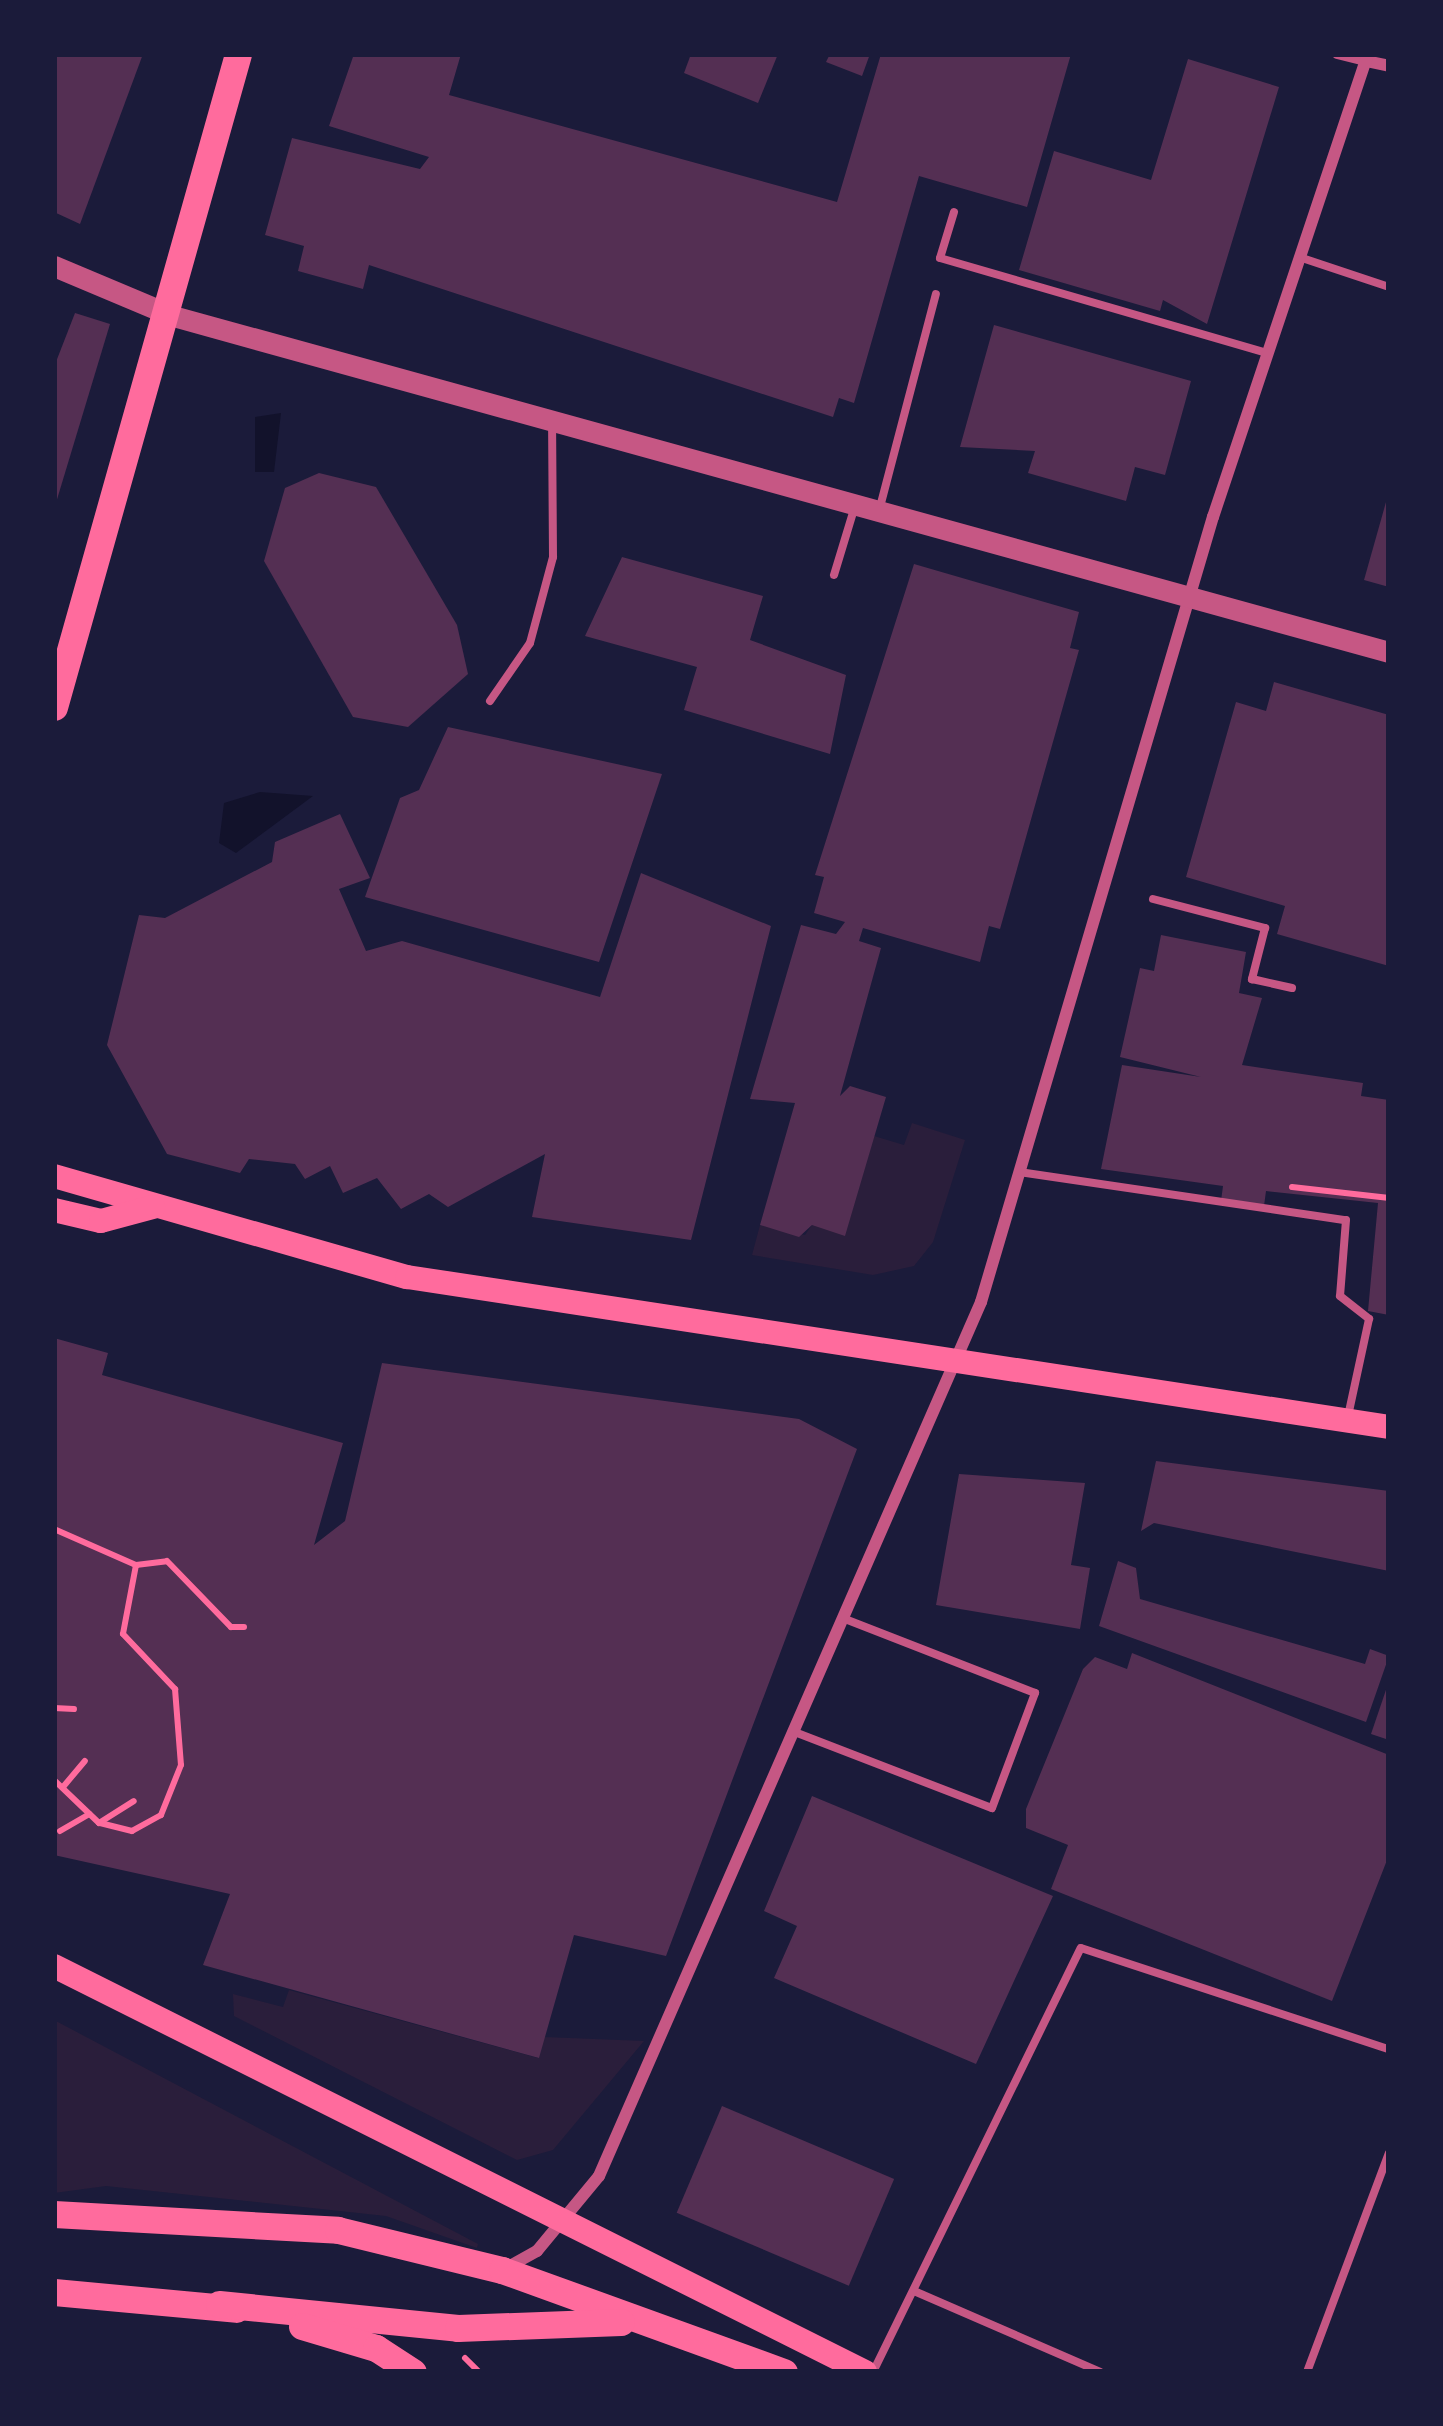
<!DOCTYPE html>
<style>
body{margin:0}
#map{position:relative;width:1443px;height:2426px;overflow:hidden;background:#1b1b3a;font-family:"Playfair Display",serif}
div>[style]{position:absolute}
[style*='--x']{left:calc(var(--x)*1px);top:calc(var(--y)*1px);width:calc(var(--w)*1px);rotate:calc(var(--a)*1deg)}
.green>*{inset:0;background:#2a1e3b}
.water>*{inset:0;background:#12122b}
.building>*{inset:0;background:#542f53;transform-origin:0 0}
.path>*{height:6px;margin:-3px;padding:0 3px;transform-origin:3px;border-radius:3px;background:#ff6b9d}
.service>*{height:8px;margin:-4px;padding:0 4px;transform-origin:4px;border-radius:4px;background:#c65784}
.pedestrian>*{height:10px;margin:-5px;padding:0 5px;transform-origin:5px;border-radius:5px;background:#c65784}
.minor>*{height:12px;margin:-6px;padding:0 6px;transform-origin:6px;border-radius:6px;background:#c65784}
.tertiary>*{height:21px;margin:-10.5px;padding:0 10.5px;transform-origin:10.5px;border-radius:10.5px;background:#c65784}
.secondary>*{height:24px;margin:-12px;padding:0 12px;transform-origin:12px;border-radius:12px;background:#ff6b9d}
.primary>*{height:27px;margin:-13.5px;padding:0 13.5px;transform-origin:13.5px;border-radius:13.5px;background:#ff6b9d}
span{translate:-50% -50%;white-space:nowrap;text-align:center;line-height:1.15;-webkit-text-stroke:9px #1b1b3a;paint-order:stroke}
.frame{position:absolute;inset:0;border:57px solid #1b1b3a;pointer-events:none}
</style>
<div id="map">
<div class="green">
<i style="clip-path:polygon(912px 1123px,965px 1140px,933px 1242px,914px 1266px,873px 1275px,752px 1255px,760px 1225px,805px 1235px,874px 1136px,904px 1145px)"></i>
<i style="clip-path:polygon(289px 1990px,538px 2058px,544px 2037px,644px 2041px,553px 2150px,517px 2160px,234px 2016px,233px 1994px,283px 2007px)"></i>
<i style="clip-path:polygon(54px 2020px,478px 2244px,477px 2248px,386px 2216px,106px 2186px,54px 2193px)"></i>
</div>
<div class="water">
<i style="clip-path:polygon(281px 413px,274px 472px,255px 472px,255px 417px)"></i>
<i style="clip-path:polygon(260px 792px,313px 796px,236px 853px,219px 843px,224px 803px)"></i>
</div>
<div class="building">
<i style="clip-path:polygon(54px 54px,143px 54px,80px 224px,54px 212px)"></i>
<i style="clip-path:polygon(354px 54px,461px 54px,449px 95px,837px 202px,881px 54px,1071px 54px,1027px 207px,919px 176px,854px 403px,839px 398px,833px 417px,369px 265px,363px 289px,298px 271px,304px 246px,265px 235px,292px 138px,420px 169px,429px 157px,329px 126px)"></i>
<i style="clip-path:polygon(691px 54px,778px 54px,758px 103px,684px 73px)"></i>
<i style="clip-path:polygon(830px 54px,870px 54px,862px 76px,826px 62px)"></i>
<i style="clip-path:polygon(1188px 59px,1279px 87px,1207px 324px,1163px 300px,1160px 311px,1019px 270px,1054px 151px,1151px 180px)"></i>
<i style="clip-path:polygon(75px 313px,110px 324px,55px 506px,54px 367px)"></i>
<i style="clip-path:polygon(994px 325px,1191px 381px,1165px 475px,1135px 467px,1126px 501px,1028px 473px,1035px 451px,960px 447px)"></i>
<i style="clip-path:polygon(319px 473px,376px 487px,457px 625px,468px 674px,408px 727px,353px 717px,264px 561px,285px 488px)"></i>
<i style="clip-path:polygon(1388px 495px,1389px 495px,1389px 587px,1364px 580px)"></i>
<i style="clip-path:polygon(622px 557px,763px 596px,750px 640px,846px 675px,830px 754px,684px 710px,697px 667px,585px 636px)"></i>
<i style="clip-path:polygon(914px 564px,1079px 612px,1070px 648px,1079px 650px,1000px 929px,989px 926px,980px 962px,863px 928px,859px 941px,881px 948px,840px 1096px,850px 1086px,886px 1097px,845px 1236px,812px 1225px,799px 1237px,760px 1225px,795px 1103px,750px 1099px,801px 925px,836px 934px,845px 922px,814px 913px,824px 877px,815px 875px)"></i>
<i style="clip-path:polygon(1274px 682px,1389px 715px,1389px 966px,1277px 934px,1285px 906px,1186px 877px,1236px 702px,1266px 711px)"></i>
<i style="clip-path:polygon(448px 727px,662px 774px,599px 962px,365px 897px,400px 798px,419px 790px)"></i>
<i style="clip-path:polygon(340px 814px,370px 878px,339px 889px,366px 951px,402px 941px,600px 997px,641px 873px,771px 926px,691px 1240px,532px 1217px,545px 1154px,448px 1207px,429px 1194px,401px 1209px,377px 1178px,343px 1193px,330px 1166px,305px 1179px,295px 1164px,249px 1159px,240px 1173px,167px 1154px,107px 1045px,139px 915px,165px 918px,272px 862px,275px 842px)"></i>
<i style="clip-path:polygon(1161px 935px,1246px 952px,1239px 993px,1262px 998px,1242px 1065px,1363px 1083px,1361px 1096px,1389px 1100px,1389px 1315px,1368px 1311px,1378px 1203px,1266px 1191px,1264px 1206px,1221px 1201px,1223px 1186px,1101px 1169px,1122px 1065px,1201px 1077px,1120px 1057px,1140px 968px,1154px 971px)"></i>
<i style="clip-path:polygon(54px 1338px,108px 1353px,102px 1375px,343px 1443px,314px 1545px,345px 1521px,382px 1363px,799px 1419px,857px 1449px,666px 1956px,574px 1935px,539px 2058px,203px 1965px,230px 1894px,54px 1855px)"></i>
<i style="clip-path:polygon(1156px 1461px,1389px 1491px,1389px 1571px,1154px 1523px,1141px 1531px)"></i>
<i style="clip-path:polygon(959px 1474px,1085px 1483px,1071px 1565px,1090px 1568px,1080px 1629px,936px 1605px)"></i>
<i style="clip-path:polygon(1118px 1561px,1136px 1568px,1140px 1599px,1365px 1664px,1370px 1649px,1389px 1656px,1366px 1722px,1099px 1626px)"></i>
<i style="clip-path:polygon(1132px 1653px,1389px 1755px,1389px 1855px,1332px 2001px,1051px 1889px,1068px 1845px,1026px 1828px,1026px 1809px,1083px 1669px,1095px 1657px,1127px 1669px)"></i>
<i style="clip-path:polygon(1388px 1684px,1389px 1684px,1389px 1740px,1371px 1734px)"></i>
<i style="clip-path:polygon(812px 1796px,1053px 1896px,976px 2064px,774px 1978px,797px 1926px,764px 1911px)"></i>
<i style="left:722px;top:2106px;width:187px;height:116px;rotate:23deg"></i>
</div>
<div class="path">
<i style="--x:1292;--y:1187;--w:98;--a:6.5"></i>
<i style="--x:54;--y:1529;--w:90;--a:23.7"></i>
<i style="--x:136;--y:1565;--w:70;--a:100.7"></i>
<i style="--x:123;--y:1634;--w:76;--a:46.6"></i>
<i style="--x:175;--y:1689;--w:76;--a:85.5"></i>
<i style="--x:181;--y:1765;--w:54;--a:111.8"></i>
<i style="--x:161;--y:1815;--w:33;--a:151"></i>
<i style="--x:132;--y:1831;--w:34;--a:-166"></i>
<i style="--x:99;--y:1823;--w:62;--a:-136.3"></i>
<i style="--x:136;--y:1565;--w:31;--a:-7"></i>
<i style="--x:167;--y:1561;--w:92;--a:45.9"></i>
<i style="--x:231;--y:1627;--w:13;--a:0"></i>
<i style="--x:54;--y:1708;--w:20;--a:3"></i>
<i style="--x:63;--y:1787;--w:34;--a:-50"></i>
<i style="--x:99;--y:1823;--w:41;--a:-32.2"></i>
<i style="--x:60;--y:1831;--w:34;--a:-30"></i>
<i style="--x:465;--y:2358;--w:20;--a:45"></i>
</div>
<div class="service">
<i style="--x:954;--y:212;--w:48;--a:106.9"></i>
<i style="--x:940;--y:258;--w:340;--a:16.2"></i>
<i style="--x:1299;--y:257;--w:95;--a:18.4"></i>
<i style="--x:880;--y:507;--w:220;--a:-75.3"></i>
<i style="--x:834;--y:575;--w:72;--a:-73.1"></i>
<i style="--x:490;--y:701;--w:70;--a:-55.4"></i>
<i style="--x:530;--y:643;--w:89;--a:-75"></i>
<i style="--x:553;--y:557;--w:135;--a:-90.4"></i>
<i style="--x:1153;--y:899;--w:116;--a:14.5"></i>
<i style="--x:1265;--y:928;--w:53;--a:104.3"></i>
<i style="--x:1252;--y:979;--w:41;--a:12.7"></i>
<i style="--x:1026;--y:1173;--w:323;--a:8.4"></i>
<i style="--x:1346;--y:1220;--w:76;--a:94.5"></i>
<i style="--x:1340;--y:1296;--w:37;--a:38"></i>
<i style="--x:1369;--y:1319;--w:99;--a:102.2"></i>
<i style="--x:792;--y:1731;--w:214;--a:21.1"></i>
<i style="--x:992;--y:1808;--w:123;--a:-69.5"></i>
<i style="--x:1035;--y:1693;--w:206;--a:-158.7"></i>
<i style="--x:914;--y:2291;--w:203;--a:23.5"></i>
<i style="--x:873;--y:2372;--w:472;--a:-63.9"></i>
<i style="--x:1081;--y:1948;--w:324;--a:18.2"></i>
<i style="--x:1307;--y:2372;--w:234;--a:-69.5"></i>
</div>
<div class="pedestrian">
<i style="--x:1337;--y:54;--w:30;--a:14"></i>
</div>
<div class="minor">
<i style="--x:1366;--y:61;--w:24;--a:12"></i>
<i style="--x:508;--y:2267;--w:33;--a:-29"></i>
<i style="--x:537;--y:2251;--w:97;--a:-50.4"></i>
<i style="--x:599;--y:2176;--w:954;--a:-66.39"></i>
<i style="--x:981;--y:1302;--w:819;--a:-73.54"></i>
<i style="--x:1213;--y:517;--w:488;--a:-71.5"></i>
</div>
<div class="tertiary">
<i style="--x:54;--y:266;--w:129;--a:22.8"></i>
<i style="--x:173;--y:316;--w:1262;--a:15.45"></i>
</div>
<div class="secondary">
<i style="--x:54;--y:1176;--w:367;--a:16"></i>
<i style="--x:407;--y:1277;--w:993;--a:8.68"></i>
<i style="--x:54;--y:1210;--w:48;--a:13.2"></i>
<i style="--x:101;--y:1221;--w:54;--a:-15.1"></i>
<i style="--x:54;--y:1966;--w:907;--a:26.59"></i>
</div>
<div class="primary">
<i style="--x:54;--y:707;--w:678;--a:-74.26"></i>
<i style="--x:54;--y:2214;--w:284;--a:3.2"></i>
<i style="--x:338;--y:2230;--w:169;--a:13.7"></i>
<i style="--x:502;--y:2270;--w:300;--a:19.9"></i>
<i style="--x:54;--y:2292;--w:183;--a:5.3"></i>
<i style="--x:219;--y:2304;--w:240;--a:5.7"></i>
<i style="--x:458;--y:2328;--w:163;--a:-2.1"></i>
<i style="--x:302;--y:2326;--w:77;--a:16.6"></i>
<i style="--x:376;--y:2348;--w:44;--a:33"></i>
</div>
<div class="frame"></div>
</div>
